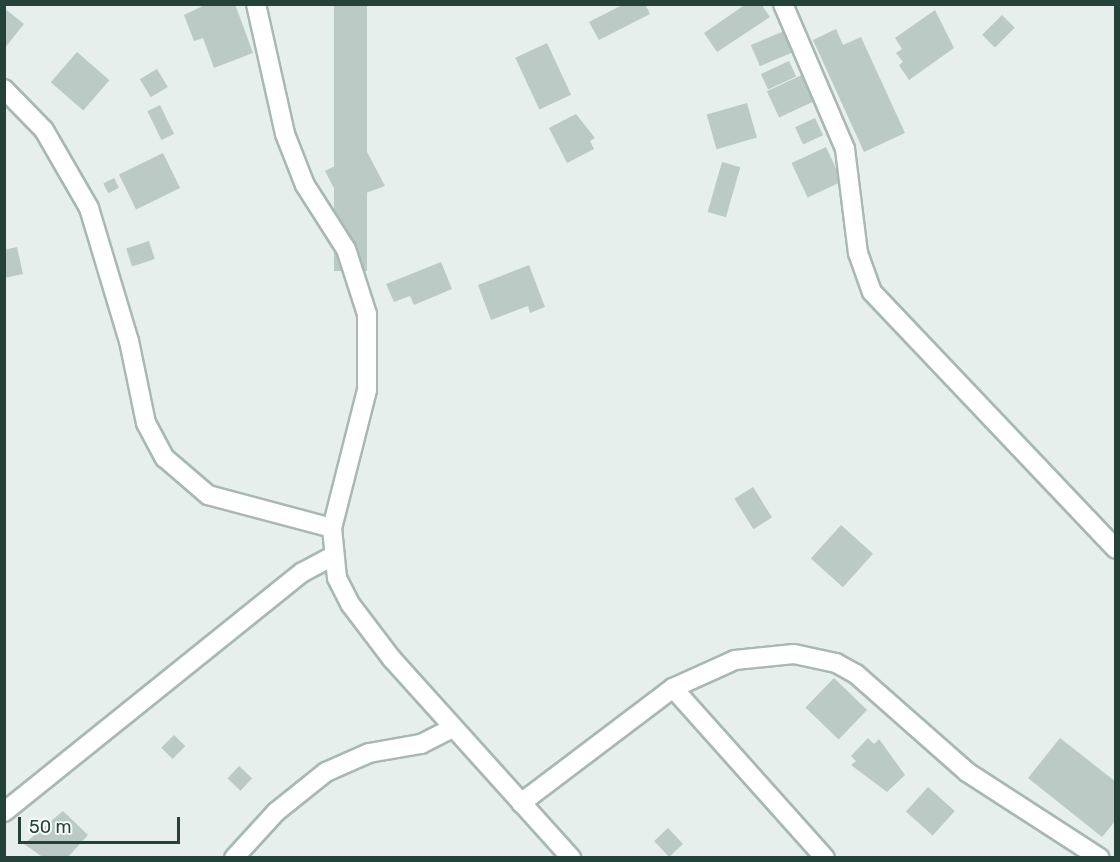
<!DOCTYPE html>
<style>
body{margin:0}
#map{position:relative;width:1120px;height:862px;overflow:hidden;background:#e6efeb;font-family:Rubik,sans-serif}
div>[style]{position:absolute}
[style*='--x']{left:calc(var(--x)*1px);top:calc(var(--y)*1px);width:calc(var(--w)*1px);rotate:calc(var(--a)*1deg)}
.building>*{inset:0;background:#bbcac4;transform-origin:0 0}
.roads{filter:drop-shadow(2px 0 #a8b8b2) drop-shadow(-2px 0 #a8b8b2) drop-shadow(0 2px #a8b8b2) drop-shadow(0 -2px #a8b8b2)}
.minor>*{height:18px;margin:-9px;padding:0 9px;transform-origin:9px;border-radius:9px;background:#fff}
span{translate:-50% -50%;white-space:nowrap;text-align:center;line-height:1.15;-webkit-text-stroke:4.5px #f7fbf9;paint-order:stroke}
.frame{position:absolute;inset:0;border:6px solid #24423a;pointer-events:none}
.scale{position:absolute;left:18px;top:817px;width:162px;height:27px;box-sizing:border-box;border:3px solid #24423a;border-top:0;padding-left:8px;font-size:18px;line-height:21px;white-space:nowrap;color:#24423a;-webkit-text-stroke:4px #f7fbf9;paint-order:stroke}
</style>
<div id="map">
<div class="building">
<i style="clip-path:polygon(207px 4px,235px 4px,253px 53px,214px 68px,203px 38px,194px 41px,184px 15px)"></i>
<i style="left:334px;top:4px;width:33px;height:267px"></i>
<i style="clip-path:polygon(624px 4px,645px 4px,650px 14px,599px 40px,589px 22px)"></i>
<i style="clip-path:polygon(746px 4px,761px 4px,770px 17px,717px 52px,704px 33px)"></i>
<i style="clip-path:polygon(4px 8px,24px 24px,4px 49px)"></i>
<i style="clip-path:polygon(935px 10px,954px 48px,909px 80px,899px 65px,903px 62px,896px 53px,902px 49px,895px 38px)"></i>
<i style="left:1002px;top:15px;width:18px;height:28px;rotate:45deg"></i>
<i style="clip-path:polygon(836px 29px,843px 45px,861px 37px,905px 133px,864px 152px,813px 40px)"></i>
<i style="left:784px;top:31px;width:23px;height:36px;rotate:67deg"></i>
<i style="left:547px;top:43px;width:57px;height:35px;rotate:65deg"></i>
<i style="left:77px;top:52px;width:43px;height:40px;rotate:41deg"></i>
<i style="left:789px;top:61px;width:17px;height:31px;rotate:65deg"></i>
<i style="left:157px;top:69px;width:21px;height:20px;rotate:59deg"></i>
<i style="left:804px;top:74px;width:29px;height:41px;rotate:65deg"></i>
<i style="left:747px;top:103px;width:36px;height:42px;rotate:74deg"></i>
<i style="left:160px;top:105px;width:32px;height:14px;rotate:64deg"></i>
<i style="clip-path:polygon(576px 114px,595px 138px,590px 141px,594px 149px,567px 163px,549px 128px)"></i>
<i style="left:815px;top:118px;width:19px;height:22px;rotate:65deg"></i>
<i style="left:826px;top:147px;width:38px;height:38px;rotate:65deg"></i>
<i style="clip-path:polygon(366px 150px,385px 186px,341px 202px,325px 171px)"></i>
<i style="left:163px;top:153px;width:39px;height:49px;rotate:64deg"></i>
<i style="left:722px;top:162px;width:19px;height:52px;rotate:16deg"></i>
<i style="left:114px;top:178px;width:11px;height:12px;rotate:63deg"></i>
<i style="left:149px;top:241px;width:19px;height:24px;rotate:72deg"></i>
<i style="clip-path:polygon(17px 247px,23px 274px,4px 278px,4px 250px)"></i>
<i style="clip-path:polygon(441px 262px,452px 289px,414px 305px,410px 296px,394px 302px,386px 284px)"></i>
<i style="clip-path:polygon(529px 265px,545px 307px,530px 313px,528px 306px,491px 320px,478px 285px)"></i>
<i style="left:753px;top:487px;width:36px;height:22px;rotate:58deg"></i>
<i style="left:841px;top:525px;width:43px;height:45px;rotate:42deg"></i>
<i style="left:834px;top:678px;width:46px;height:41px;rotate:44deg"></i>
<i style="left:174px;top:735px;width:16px;height:18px;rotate:45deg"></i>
<i style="clip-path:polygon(868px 738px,874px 744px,879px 739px,905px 775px,887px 792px,851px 765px,856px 761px,851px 756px)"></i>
<i style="clip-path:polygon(1060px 738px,1116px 782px,1116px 820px,1102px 837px,1028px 778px)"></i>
<i style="left:239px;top:766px;width:18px;height:17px;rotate:43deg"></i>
<i style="left:928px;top:787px;width:36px;height:33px;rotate:42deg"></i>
<i style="clip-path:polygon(63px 811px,88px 835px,67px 858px,44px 858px,24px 844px)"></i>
<i style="left:668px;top:828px;width:22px;height:19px;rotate:47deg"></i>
</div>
<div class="roads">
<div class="minor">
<i style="--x:256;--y:4;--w:133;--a:77.4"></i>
<i style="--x:285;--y:134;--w:55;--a:68.6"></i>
<i style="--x:305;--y:185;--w:76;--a:57.4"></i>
<i style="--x:346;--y:249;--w:68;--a:72.1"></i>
<i style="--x:367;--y:314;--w:76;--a:90"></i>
<i style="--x:367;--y:390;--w:142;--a:104.2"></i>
<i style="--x:332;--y:528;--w:50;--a:84.3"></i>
<i style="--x:337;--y:578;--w:30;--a:63"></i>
<i style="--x:351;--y:605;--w:68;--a:52.8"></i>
<i style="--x:392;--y:659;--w:268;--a:48"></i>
<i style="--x:783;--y:4;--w:158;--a:66.8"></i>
<i style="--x:845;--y:149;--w:105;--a:82.9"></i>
<i style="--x:858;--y:253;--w:41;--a:70.3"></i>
<i style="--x:872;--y:292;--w:354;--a:46.5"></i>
<i style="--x:4;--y:89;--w:57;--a:45.7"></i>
<i style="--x:44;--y:130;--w:90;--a:60"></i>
<i style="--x:89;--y:208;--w:139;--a:73.3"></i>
<i style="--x:129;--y:341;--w:84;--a:78.3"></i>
<i style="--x:146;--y:423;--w:40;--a:62"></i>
<i style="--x:165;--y:458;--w:57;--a:40.7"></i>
<i style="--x:208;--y:495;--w:128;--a:14.9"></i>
<i style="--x:673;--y:688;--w:228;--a:48.2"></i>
<i style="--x:521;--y:803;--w:191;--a:-37.1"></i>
<i style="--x:673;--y:688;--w:68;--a:-24.3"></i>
<i style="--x:735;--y:660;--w:59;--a:-5.8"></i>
<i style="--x:794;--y:654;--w:43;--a:12.1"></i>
<i style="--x:836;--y:663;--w:23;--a:29"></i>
<i style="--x:856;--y:674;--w:148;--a:41.4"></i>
<i style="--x:967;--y:772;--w:158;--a:32.9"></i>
<i style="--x:4;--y:812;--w:383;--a:-38.8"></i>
<i style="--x:303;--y:572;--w:34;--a:-28"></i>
<i style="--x:234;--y:858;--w:62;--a:-47.6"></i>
<i style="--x:276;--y:812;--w:64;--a:-38.7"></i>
<i style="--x:326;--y:772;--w:47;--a:-23.8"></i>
<i style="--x:369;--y:753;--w:53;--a:-9.8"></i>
<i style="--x:421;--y:744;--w:36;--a:-27"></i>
</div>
</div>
<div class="frame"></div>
<div class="scale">50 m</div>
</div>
